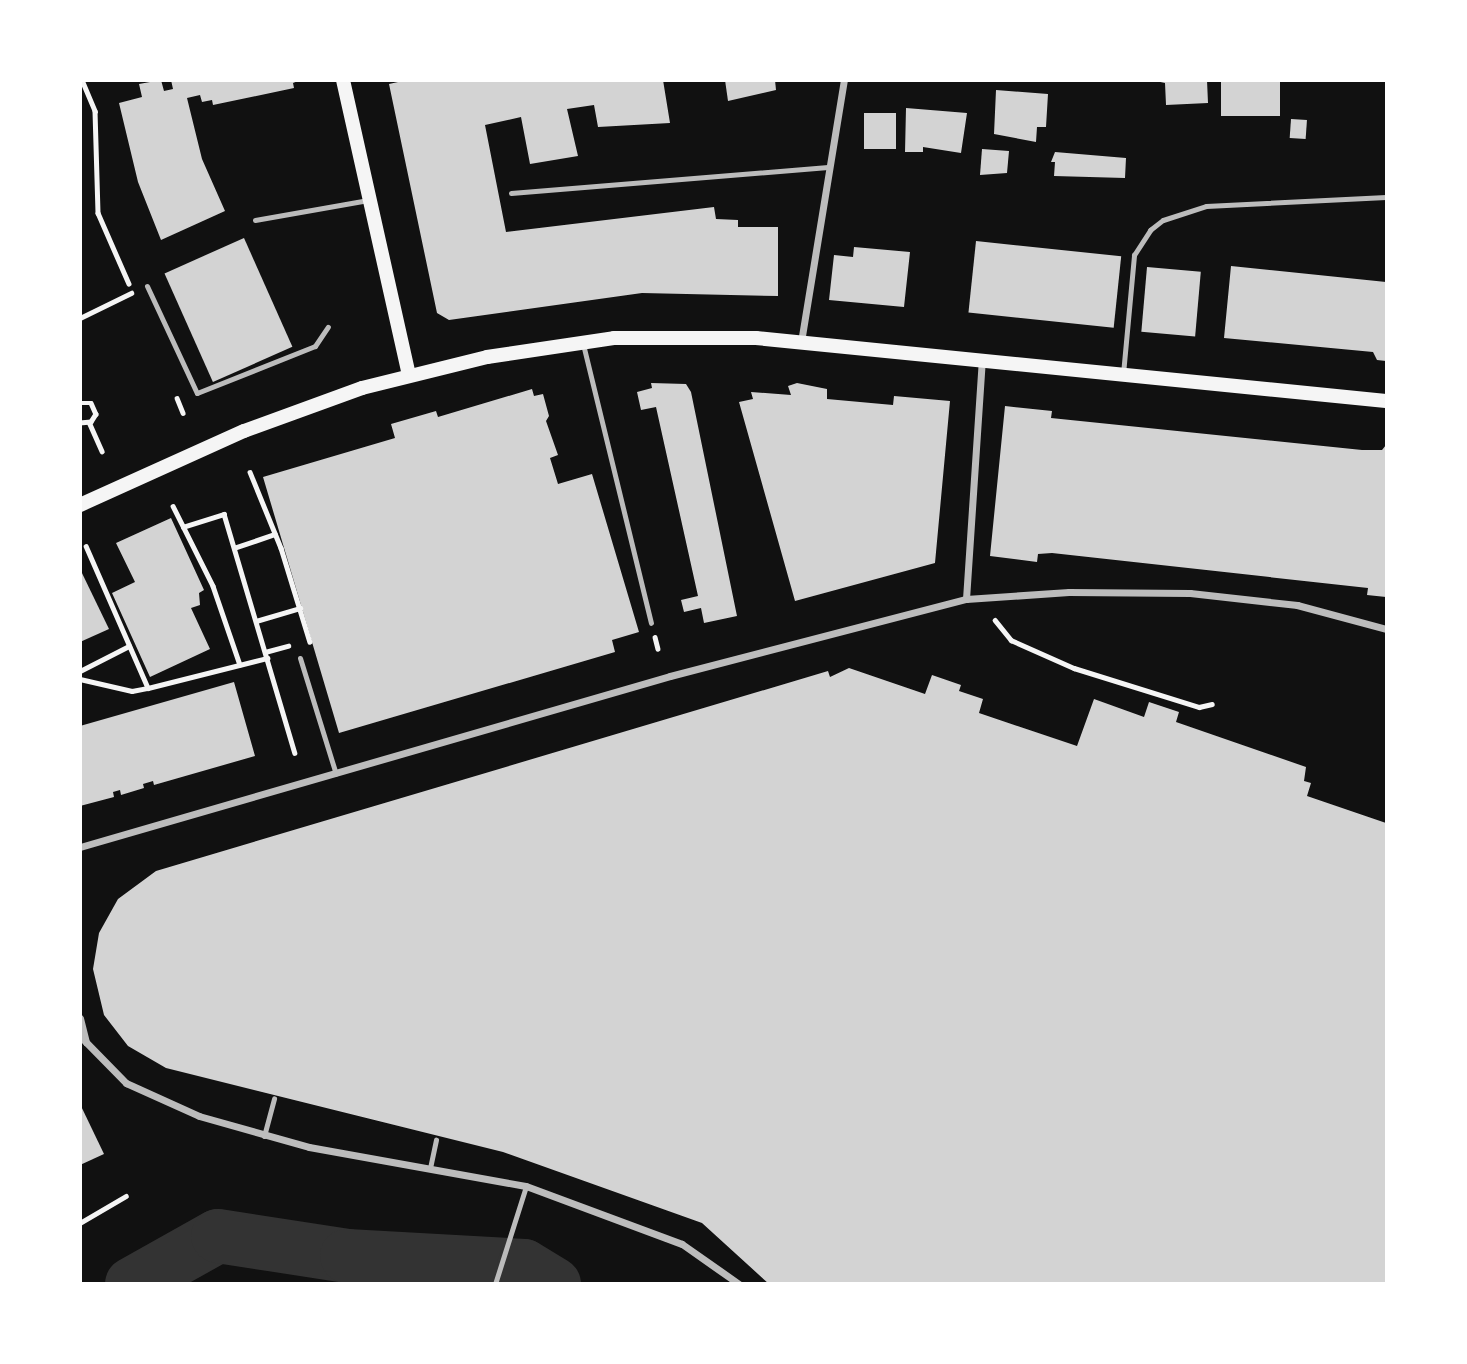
<!DOCTYPE html>
<style>
body{margin:0}
#map{position:relative;width:1467px;height:1364px;overflow:hidden;background:#111;font-family:"PT Serif",serif}
div>[style]{position:absolute}
[style*='--x']{left:calc(var(--x)*1px);top:calc(var(--y)*1px);width:calc(var(--w)*1px);rotate:calc(var(--a)*1deg)}
.river>*{height:54px;margin:-27px;padding:0 27px;transform-origin:27px;border-radius:27px;background:#333}
.building>*{inset:0;background:#d3d3d3;transform-origin:0 0}
.path>*{height:4.5px;margin:-2.25px;padding:0 2.25px;transform-origin:2.25px;border-radius:2.25px;background:#f5f5f5}
.service>*{height:5px;margin:-2.5px;padding:0 2.5px;transform-origin:2.5px;border-radius:2.5px;background:#bcbcbc}
.minor>*{height:7px;margin:-3.5px;padding:0 3.5px;transform-origin:3.5px;border-radius:3.5px;background:#bcbcbc}
.secondary>*{height:14px;margin:-7px;padding:0 7px;transform-origin:7px;border-radius:7px;background:#f5f5f5}
span{translate:-50% -50%;white-space:nowrap;text-align:center;line-height:1.15;-webkit-text-stroke:7px #fff;paint-order:stroke}
.frame{position:absolute;inset:0;border:82px solid #fff;pointer-events:none}
</style>
<div id="map">
<div class="river">
<i style="--x:132;--y:1284;--w:98;--a:-29.2"></i>
<i style="--x:218;--y:1236;--w:131;--a:8.8"></i>
<i style="--x:347;--y:1256;--w:177;--a:3.2"></i>
<i style="--x:524;--y:1266;--w:35;--a:31"></i>
</div>
<div class="building">
<i style="clip-path:polygon(161px 80px,164px 91px,173px 89px,171px 80px,298px 81px,293px 83px,294px 88px,213px 105px,212px 100px,202px 102px,200px 95px,187px 98px,202px 159px,225px 211px,161px 240px,138px 182px,119px 103px,142px 97px,139px 84px)"></i>
<i style="clip-path:polygon(407px 80px,663px 80px,670px 123px,598px 127px,594px 105px,567px 109px,578px 156px,530px 164px,521px 117px,485px 125px,506px 232px,714px 207px,716px 219px,738px 220px,738px 227px,778px 227px,778px 296px,642px 293px,449px 320px,437px 313px,389px 84px)"></i>
<i style="clip-path:polygon(725px 80px,775px 80px,776px 90px,728px 101px)"></i>
<i style="clip-path:polygon(1151px 80px,1207px 80px,1208px 103px,1166px 105px,1165px 83px)"></i>
<i style="left:1221px;top:80px;width:59px;height:36px"></i>
<i style="clip-path:polygon(996px 90px,1048px 94px,1046px 127px,1037px 127px,1036px 142px,994px 134px)"></i>
<i style="clip-path:polygon(906px 108px,967px 113px,961px 153px,923px 147px,923px 152px,905px 152px)"></i>
<i style="left:864px;top:113px;width:32px;height:36px"></i>
<i style="left:1291px;top:119px;width:16px;height:19px;rotate:4deg"></i>
<i style="clip-path:polygon(982px 149px,1009px 151px,1007px 173px,980px 175px)"></i>
<i style="clip-path:polygon(1055px 152px,1126px 158px,1125px 178px,1054px 176px,1055px 162px,1051px 162px)"></i>
<i style="left:244px;top:238px;width:119px;height:87px;rotate:66deg"></i>
<i style="left:976px;top:241px;width:146px;height:72px;rotate:6deg"></i>
<i style="clip-path:polygon(854px 247px,910px 252px,904px 307px,829px 300px,834px 255px,853px 257px)"></i>
<i style="clip-path:polygon(1231px 266px,1386px 282px,1386px 361px,1377px 360px,1373px 352px,1224px 338px)"></i>
<i style="left:1147px;top:267px;width:54px;height:65px;rotate:5deg"></i>
<i style="clip-path:polygon(651px 383px,686px 384px,691px 392px,737px 616px,704px 623px,701px 608px,684px 612px,681px 600px,698px 596px,656px 407px,641px 410px,637px 392px,652px 388px)"></i>
<i style="clip-path:polygon(797px 383px,827px 389px,827px 399px,893px 405px,894px 396px,950px 401px,935px 563px,795px 601px,739px 402px,753px 399px,751px 392px,791px 395px,788px 386px)"></i>
<i style="clip-path:polygon(532px 389px,534px 396px,543px 394px,549px 416px,546px 421px,558px 455px,550px 458px,558px 484px,592px 474px,639px 632px,612px 640px,615px 652px,339px 733px,263px 477px,395px 438px,391px 424px,436px 411px,438px 417px)"></i>
<i style="clip-path:polygon(1005px 406px,1052px 411px,1051px 418px,1362px 450px,1382px 450px,1386px 445px,1386px 597px,1367px 595px,1368px 588px,1052px 553px,1038px 554px,1037px 562px,990px 556px)"></i>
<i style="clip-path:polygon(171px 518px,204px 590px,199px 593px,200px 605px,191px 608px,210px 649px,150px 677px,112px 593px,135px 582px,116px 543px)"></i>
<i style="clip-path:polygon(80px 569px,109px 629px,80px 642px)"></i>
<i style="clip-path:polygon(849px 668px,925px 694px,932px 675px,961px 685px,959px 691px,983px 699px,979px 713px,1077px 746px,1094px 699px,1144px 717px,1149px 702px,1179px 712px,1176px 722px,1306px 767px,1304px 781px,1311px 783px,1307px 796px,1386px 823px,1386px 1284px,769px 1284px,702px 1223px,503px 1152px,166px 1068px,128px 1046px,104px 1015px,93px 969px,99px 933px,118px 899px,156px 871px,828px 671px,830px 677px)"></i>
<i style="clip-path:polygon(234px 682px,255px 756px,154px 785px,153px 781px,143px 784px,144px 788px,121px 795px,120px 790px,113px 792px,114px 797px,80px 806px,80px 726px)"></i>
<i style="clip-path:polygon(80px 1104px,104px 1154px,80px 1165px)"></i>
</div>
<div class="path">
<i style="--x:82;--y:80;--w:34;--a:67"></i>
<i style="--x:95;--y:111;--w:102;--a:88.3"></i>
<i style="--x:98;--y:213;--w:77;--a:66.4"></i>
<i style="--x:80;--y:318;--w:57;--a:-26.1"></i>
<i style="--x:177;--y:398;--w:16;--a:68"></i>
<i style="--x:80;--y:403;--w:11;--a:0"></i>
<i style="--x:91;--y:403;--w:12;--a:66"></i>
<i style="--x:96;--y:414;--w:9;--a:122"></i>
<i style="--x:91;--y:422;--w:11;--a:175"></i>
<i style="--x:89;--y:422;--w:32;--a:66"></i>
<i style="--x:250;--y:472;--w:82;--a:67.8"></i>
<i style="--x:281;--y:548;--w:98;--a:72.9"></i>
<i style="--x:173;--y:506;--w:89;--a:63.4"></i>
<i style="--x:213;--y:586;--w:83;--a:71.1"></i>
<i style="--x:183;--y:527;--w:43;--a:-17.6"></i>
<i style="--x:224;--y:514;--w:249;--a:73.5"></i>
<i style="--x:86;--y:546;--w:155;--a:66.4"></i>
<i style="--x:148;--y:688;--w:123;--a:-14.1"></i>
<i style="--x:234;--y:548;--w:43;--a:-18.9"></i>
<i style="--x:995;--y:620;--w:26;--a:51"></i>
<i style="--x:1011;--y:640;--w:69;--a:24"></i>
<i style="--x:1074;--y:668;--w:131;--a:17.3"></i>
<i style="--x:1199;--y:707;--w:13;--a:-13"></i>
<i style="--x:256;--y:621;--w:46;--a:-16.5"></i>
<i style="--x:655;--y:637;--w:12;--a:76"></i>
<i style="--x:265;--y:652;--w:24;--a:-15"></i>
<i style="--x:80;--y:671;--w:55;--a:-27"></i>
<i style="--x:80;--y:679;--w:53;--a:13"></i>
<i style="--x:132;--y:691;--w:16;--a:-11"></i>
<i style="--x:80;--y:1223;--w:53;--a:-30.4"></i>
</div>
<div class="service">
<i style="--x:511;--y:193;--w:318;--a:-4.7"></i>
<i style="--x:255;--y:220;--w:115;--a:-10"></i>
<i style="--x:147;--y:286;--w:118;--a:65"></i>
<i style="--x:197;--y:393;--w:127;--a:-21.7"></i>
<i style="--x:315;--y:346;--w:23;--a:-56"></i>
<i style="--x:583;--y:344;--w:287;--a:76.3"></i>
<i style="--x:1123;--y:374;--w:120;--a:-84.7"></i>
<i style="--x:1134;--y:255;--w:30;--a:-57"></i>
<i style="--x:1150;--y:230;--w:16;--a:-38"></i>
<i style="--x:1163;--y:220;--w:45;--a:-18"></i>
<i style="--x:1206;--y:206;--w:180;--a:-2.9"></i>
<i style="--x:300;--y:658;--w:121;--a:72.8"></i>
<i style="--x:264;--y:1136;--w:39;--a:-75"></i>
<i style="--x:430;--y:1168;--w:29;--a:-78"></i>
<i style="--x:495;--y:1284;--w:103;--a:-72.4"></i>
</div>
<div class="minor">
<i style="--x:801;--y:342;--w:266;--a:-80.7"></i>
<i style="--x:966;--y:599;--w:240;--a:-86.2"></i>
<i style="--x:80;--y:847;--w:614;--a:-16.16"></i>
<i style="--x:670;--y:676;--w:306;--a:-14.6"></i>
<i style="--x:966;--y:599;--w:103;--a:-3.9"></i>
<i style="--x:1069;--y:592;--w:121;--a:0.5"></i>
<i style="--x:1190;--y:593;--w:108;--a:6.4"></i>
<i style="--x:1297;--y:605;--w:92;--a:15.1"></i>
<i style="--x:80;--y:1018;--w:25;--a:76"></i>
<i style="--x:80;--y:1036;--w:66;--a:45.6"></i>
<i style="--x:126;--y:1083;--w:80;--a:24.3"></i>
<i style="--x:199;--y:1116;--w:114;--a:15.7"></i>
<i style="--x:309;--y:1147;--w:220;--a:10.2"></i>
<i style="--x:526;--y:1186;--w:166;--a:20.4"></i>
<i style="--x:682;--y:1244;--w:70;--a:35.1"></i>
</div>
<div class="secondary">
<i style="--x:343;--y:80;--w:302;--a:77.4"></i>
<i style="--x:80;--y:505;--w:180;--a:-24.3"></i>
<i style="--x:244;--y:431;--w:126;--a:-20"></i>
<i style="--x:362;--y:388;--w:129;--a:-13.9"></i>
<i style="--x:487;--y:357;--w:128;--a:-8.5"></i>
<i style="--x:614;--y:338;--w:142;--a:0"></i>
<i style="--x:756;--y:338;--w:633;--a:5.71"></i>
</div>
<div class="frame"></div>
</div>
